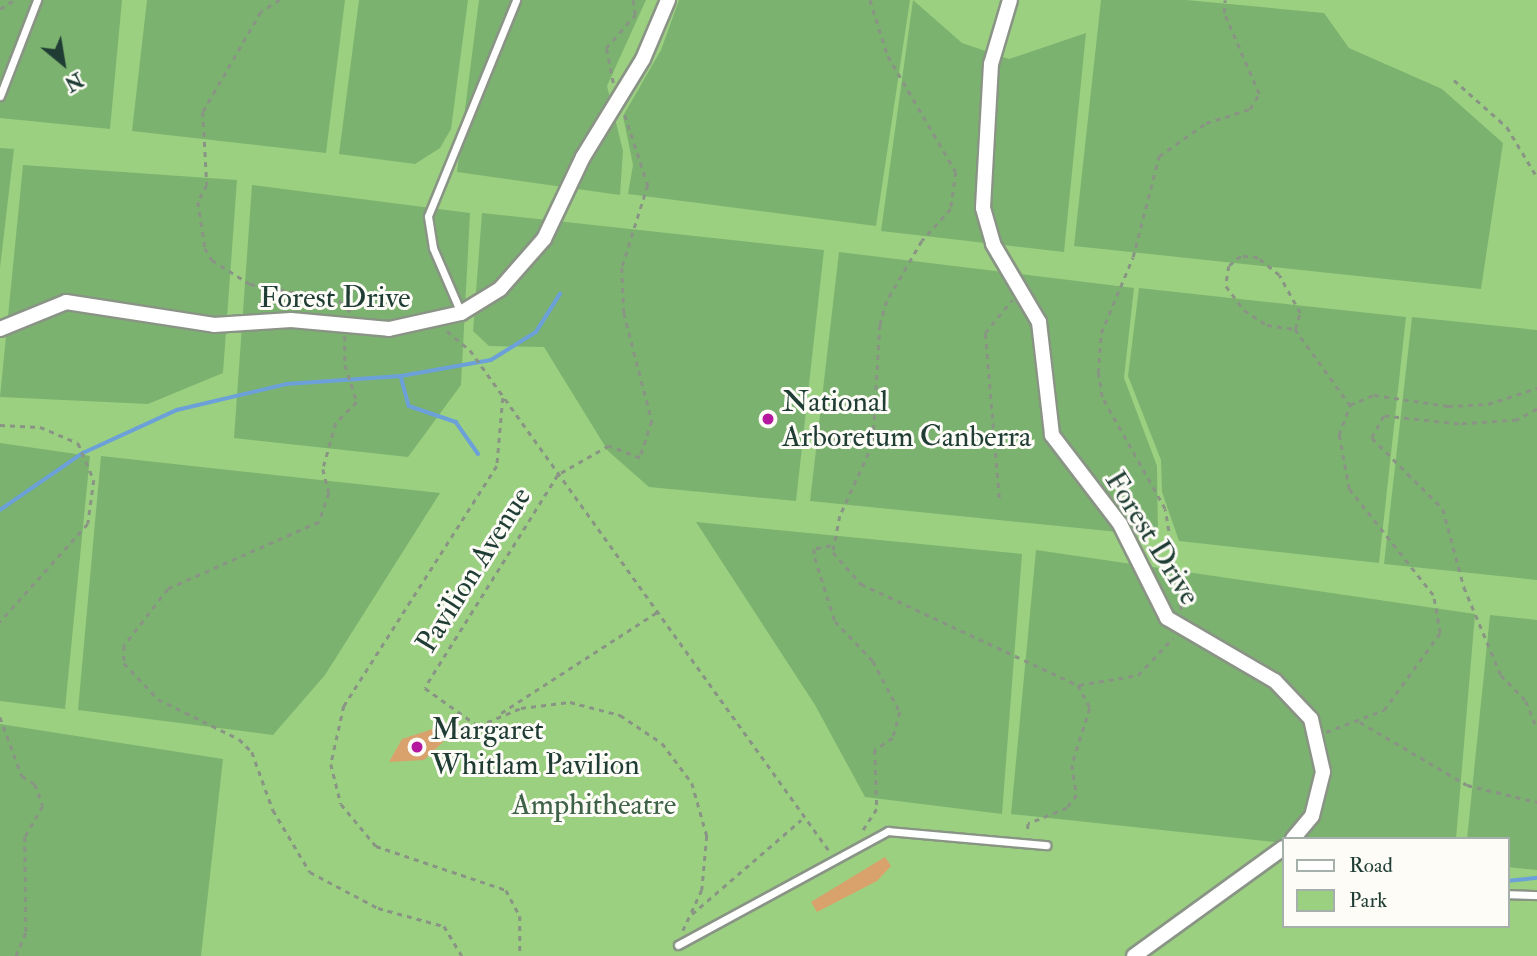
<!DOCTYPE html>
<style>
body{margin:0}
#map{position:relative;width:1537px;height:956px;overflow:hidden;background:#f3ebd6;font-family:"IM FELL Double Pica",serif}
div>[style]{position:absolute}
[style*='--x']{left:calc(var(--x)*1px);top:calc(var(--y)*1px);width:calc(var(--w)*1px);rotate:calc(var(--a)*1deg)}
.green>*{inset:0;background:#9bd081}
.forest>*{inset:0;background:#7cb26f}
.stream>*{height:3.5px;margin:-1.75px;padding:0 1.75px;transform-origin:1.75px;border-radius:1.75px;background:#6ca0d8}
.building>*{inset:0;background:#d9a26c}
.path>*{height:2.5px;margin-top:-1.25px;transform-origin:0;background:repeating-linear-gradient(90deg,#899485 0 5px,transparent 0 10px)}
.roads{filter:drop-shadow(2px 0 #899485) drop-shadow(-2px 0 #899485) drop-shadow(0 2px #899485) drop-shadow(0 -2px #899485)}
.lane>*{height:7px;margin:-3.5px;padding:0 3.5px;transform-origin:3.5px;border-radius:3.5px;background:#fff}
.street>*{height:14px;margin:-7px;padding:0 7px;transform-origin:7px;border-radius:7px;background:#fff}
.dots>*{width:19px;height:19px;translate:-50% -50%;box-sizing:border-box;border:4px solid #fdfcf7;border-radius:50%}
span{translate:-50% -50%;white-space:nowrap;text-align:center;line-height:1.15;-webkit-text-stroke:6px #fdfcf7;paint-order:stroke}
.street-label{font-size:30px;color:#1f3d34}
.poi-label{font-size:30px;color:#1f3d34}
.left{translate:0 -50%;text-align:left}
.park-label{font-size:30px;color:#3e6247}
.legend{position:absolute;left:1282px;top:837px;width:228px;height:91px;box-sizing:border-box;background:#fdfcf7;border:2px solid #a4b0a9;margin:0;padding:9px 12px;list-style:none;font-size:21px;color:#1f3d34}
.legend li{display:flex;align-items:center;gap:14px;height:35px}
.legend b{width:35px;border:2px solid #a4b0a9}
.north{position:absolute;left:28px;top:28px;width:70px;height:70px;-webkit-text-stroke:5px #fdfcf7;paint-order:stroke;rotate:150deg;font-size:19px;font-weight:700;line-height:28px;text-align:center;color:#1f3d34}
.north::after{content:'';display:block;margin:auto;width:24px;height:32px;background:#1f3d34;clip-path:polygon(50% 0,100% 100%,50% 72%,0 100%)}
</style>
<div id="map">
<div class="green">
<i style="clip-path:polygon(evenodd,0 0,1537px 0,1537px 956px,0 956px,0 0,1283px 839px,1507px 839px,1507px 926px,1283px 926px,1283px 839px)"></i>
</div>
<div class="forest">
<i style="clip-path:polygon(0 0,122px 0,110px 129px,0 118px)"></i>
<i style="clip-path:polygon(147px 0,345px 0,326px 153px,132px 131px)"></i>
<i style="clip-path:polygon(359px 0,468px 0,451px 129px,440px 148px,415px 164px,339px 154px)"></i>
<i style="clip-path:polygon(479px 0,646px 0,607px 86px,623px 151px,620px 195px,457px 172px)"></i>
<i style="clip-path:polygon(679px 0,910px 0,876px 226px,628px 194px,633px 165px,623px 116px,661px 50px)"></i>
<i style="clip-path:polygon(913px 0,962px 43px,1009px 59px,1086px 33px,1064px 252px,881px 231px)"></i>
<i style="clip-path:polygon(1101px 0,1186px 0,1324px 13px,1349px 48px,1442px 89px,1503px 143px,1481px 289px,1074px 246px)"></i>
<i style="clip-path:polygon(0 148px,14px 149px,0 268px)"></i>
<i style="clip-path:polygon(23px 165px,237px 180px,223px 373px,148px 404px,0 397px)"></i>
<i style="clip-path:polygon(252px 185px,470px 213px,461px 385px,408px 457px,234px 438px)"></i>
<i style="clip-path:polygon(482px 213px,824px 250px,796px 501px,649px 487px,608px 451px,544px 347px,489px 346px,473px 331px)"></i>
<i style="clip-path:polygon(839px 252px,1134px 288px,1124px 378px,1157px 466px,1158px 536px,810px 501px)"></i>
<i style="clip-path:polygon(1139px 288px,1406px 317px,1379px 563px,1179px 541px,1162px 492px,1161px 460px,1128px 376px)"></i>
<i style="clip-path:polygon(1412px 317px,1537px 330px,1537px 580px,1384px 564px)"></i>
<i style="clip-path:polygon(0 443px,90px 456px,65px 709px,0 701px)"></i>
<i style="clip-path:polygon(101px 456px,440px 493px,325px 675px,273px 735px,78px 710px)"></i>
<i style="clip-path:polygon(696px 522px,1022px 554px,1002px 814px,865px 797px,815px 705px)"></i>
<i style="clip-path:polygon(1036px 550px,1475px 614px,1456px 839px,1283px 843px,1011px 814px)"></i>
<i style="clip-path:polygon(1490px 615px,1537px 620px,1537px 870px,1507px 867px,1507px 839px,1467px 839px)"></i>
<i style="clip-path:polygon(0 724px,223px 759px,201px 956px,0 956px)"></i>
</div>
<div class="stream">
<i style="--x:401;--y:376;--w:31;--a:75"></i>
<i style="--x:409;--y:406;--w:50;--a:18.8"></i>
<i style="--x:456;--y:422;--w:39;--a:55"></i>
<i style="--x:0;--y:510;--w:101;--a:-34.5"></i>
<i style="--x:83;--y:453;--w:103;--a:-24.6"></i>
<i style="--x:177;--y:410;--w:113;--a:-13.3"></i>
<i style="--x:287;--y:384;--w:114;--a:-4"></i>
<i style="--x:401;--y:376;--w:91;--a:-10.1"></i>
<i style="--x:491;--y:360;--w:53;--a:-31.9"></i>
<i style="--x:536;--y:332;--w:45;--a:-57.7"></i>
<i style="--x:1507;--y:881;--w:30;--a:-6"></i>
</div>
<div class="building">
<i style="clip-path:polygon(436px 728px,446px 732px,443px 742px,424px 760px,389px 762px,402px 739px)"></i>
<i style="clip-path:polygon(885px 857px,891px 866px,877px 881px,817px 912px,811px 902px)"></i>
</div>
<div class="path">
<i style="--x:280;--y:0;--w:22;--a:148"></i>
<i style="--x:261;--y:12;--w:116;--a:120.1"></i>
<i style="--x:203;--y:112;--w:73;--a:86.9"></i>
<i style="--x:207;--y:185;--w:19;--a:118"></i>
<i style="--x:198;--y:202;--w:47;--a:81.3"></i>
<i style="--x:205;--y:248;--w:14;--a:60"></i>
<i style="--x:212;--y:260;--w:45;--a:32.3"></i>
<i style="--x:250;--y:284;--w:92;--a:10.7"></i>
<i style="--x:340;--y:301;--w:16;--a:47"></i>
<i style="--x:870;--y:0;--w:59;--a:72.2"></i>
<i style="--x:888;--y:56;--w:134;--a:59.6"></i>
<i style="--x:956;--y:172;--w:37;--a:98"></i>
<i style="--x:951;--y:209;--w:43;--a:132.2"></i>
<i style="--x:922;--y:241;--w:69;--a:120.3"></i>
<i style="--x:887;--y:301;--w:25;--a:106"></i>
<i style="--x:880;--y:325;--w:119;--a:93.4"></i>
<i style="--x:873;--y:444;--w:79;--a:114.6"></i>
<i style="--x:840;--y:516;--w:37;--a:101"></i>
<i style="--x:833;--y:552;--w:43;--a:48.8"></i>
<i style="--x:861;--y:584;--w:239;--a:25"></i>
<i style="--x:1078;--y:685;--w:26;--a:62"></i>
<i style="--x:1090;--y:708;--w:60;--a:107.5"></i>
<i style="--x:1072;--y:765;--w:30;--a:81"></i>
<i style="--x:1077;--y:795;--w:16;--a:128"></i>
<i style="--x:1067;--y:808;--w:42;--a:157.7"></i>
<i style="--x:1028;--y:824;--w:10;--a:90"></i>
<i style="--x:0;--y:9;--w:17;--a:-33"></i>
<i style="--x:1454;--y:80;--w:71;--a:41.6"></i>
<i style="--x:1507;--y:127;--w:58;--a:59"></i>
<i style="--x:613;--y:83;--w:36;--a:-101"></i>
<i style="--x:606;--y:48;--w:44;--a:-48.7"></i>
<i style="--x:635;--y:15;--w:15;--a:-98"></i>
<i style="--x:625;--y:115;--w:74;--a:71.8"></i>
<i style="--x:648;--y:185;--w:87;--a:107.4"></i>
<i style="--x:622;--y:268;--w:45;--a:87.5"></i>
<i style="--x:624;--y:313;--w:112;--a:75.5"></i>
<i style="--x:652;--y:421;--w:39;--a:108"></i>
<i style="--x:640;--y:458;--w:33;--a:-159"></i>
<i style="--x:609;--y:446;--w:59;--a:150.4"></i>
<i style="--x:558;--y:475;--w:251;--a:122"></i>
<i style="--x:425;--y:688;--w:65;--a:35.6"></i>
<i style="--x:478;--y:726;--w:47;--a:-22.7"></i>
<i style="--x:521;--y:708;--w:49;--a:-7"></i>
<i style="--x:570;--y:702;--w:52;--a:14.6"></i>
<i style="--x:620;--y:715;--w:50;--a:33.7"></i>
<i style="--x:662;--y:743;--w:50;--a:53.1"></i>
<i style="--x:692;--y:783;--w:55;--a:74.2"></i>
<i style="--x:707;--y:836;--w:54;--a:95.3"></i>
<i style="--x:702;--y:890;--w:45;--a:114.9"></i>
<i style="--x:1295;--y:329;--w:17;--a:-73"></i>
<i style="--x:1300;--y:313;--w:43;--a:-118.9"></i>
<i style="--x:1279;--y:275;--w:27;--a:-141"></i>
<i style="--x:1258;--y:258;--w:17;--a:-173"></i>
<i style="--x:1241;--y:256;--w:16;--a:140"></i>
<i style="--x:1229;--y:266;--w:20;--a:99"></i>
<i style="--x:1226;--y:286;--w:30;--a:53"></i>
<i style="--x:1244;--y:310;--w:27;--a:33"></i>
<i style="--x:1267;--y:325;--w:28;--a:8"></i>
<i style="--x:1295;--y:329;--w:94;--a:54.1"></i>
<i style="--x:447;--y:331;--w:30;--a:40"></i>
<i style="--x:470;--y:350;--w:618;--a:54.35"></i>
<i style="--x:345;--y:336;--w:29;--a:90"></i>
<i style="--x:345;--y:365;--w:39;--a:72"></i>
<i style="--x:357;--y:402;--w:30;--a:135"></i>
<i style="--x:336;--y:423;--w:48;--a:105.8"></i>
<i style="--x:323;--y:469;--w:25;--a:76"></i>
<i style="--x:329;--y:493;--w:31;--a:109"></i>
<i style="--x:319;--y:522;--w:165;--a:156.1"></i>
<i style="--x:168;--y:589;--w:72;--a:127.7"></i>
<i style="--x:124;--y:646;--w:17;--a:90"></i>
<i style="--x:124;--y:663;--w:50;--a:46.6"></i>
<i style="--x:158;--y:699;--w:90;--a:26.3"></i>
<i style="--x:239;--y:739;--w:18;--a:45"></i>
<i style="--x:252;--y:752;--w:62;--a:70.1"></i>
<i style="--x:273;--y:810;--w:72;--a:59.2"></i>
<i style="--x:310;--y:872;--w:77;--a:27.9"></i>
<i style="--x:378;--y:908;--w:68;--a:15.3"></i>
<i style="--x:444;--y:926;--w:35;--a:59"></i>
<i style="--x:503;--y:398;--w:68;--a:95"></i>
<i style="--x:497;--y:466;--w:285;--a:122.5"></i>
<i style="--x:344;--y:706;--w:59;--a:102.6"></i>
<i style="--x:331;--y:764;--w:41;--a:76"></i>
<i style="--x:341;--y:804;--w:55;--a:50.2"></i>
<i style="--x:376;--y:846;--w:137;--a:18.7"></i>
<i style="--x:506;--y:890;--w:30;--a:62"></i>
<i style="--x:520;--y:916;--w:40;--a:90"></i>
<i style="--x:1537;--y:409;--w:23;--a:151"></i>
<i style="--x:1517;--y:420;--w:58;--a:176.1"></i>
<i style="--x:1459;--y:424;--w:75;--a:-173.9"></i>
<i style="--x:1384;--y:416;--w:25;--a:119"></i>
<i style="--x:1372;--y:438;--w:100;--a:45"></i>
<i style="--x:1443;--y:509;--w:81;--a:74.9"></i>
<i style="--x:1464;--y:587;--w:95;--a:67.2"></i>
<i style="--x:1501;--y:675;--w:36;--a:46"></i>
<i style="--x:1526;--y:701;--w:29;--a:68"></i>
<i style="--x:0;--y:425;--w:40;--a:2.9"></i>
<i style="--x:40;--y:427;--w:41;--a:22.8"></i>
<i style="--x:78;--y:443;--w:40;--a:66.6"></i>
<i style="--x:94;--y:480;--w:44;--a:97.8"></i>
<i style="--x:88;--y:524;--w:132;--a:131.9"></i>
<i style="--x:999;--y:498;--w:166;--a:-94.8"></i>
<i style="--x:985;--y:333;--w:43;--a:-50.7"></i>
<i style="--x:831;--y:546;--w:17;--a:170"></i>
<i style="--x:814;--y:549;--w:9;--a:84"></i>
<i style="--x:815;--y:558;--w:66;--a:72.4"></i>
<i style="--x:835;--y:621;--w:55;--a:46.5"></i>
<i style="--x:873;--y:661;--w:58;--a:62.1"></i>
<i style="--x:900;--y:712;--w:27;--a:105"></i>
<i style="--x:893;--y:738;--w:22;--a:146"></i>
<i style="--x:875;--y:750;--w:59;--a:88.1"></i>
<i style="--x:877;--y:809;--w:30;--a:123"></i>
<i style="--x:1181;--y:610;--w:102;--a:-99"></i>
<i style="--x:1165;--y:509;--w:129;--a:-119.4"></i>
<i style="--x:1102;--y:397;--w:24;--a:-99"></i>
<i style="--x:1098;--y:373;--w:40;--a:-85.7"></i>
<i style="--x:1101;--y:333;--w:82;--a:-67.2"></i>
<i style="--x:1133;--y:257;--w:104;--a:-75.6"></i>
<i style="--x:1159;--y:156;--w:57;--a:-35.1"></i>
<i style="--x:1206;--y:123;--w:46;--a:-17.7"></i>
<i style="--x:1250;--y:109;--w:17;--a:-59"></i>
<i style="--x:1259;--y:94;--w:88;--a:-113.4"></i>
<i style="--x:1224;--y:13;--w:13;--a:-86"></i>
<i style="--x:1079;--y:685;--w:60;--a:-9.6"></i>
<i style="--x:1138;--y:675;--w:51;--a:-46.6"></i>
<i style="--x:501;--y:713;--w:186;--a:-32.9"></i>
<i style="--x:0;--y:717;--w:63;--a:69.6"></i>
<i style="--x:22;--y:776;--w:15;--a:32"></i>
<i style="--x:35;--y:784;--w:23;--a:70"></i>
<i style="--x:43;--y:806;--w:36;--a:120"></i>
<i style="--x:25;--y:837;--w:96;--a:89.4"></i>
<i style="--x:26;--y:933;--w:25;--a:113"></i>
<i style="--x:1360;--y:722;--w:124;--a:30.5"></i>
<i style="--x:1467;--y:785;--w:72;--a:13.7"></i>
<i style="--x:1326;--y:732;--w:62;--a:-20.8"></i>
<i style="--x:1384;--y:710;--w:95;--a:-54"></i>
<i style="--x:1440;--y:633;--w:39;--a:-100"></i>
<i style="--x:1433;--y:595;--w:135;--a:-128.4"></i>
<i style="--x:1349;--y:489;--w:55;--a:-100.5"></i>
<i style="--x:1339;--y:435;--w:32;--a:-70"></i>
<i style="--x:1350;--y:405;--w:26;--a:-23"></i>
<i style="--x:1374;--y:395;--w:75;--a:8.5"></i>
<i style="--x:1448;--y:406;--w:40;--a:-2.9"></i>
<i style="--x:1488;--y:404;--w:52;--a:-18.1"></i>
<i style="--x:692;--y:914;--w:144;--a:-40.8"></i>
</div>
<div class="roads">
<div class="lane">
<i style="--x:0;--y:96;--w:103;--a:-68.9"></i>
<i style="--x:461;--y:313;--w:71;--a:-113.3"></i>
<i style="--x:433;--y:248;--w:32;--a:-99"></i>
<i style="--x:428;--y:216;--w:233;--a:-67.8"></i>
<i style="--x:1507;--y:894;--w:30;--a:2"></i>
<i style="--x:678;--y:945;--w:239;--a:-28.5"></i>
<i style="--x:888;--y:831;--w:159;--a:5.1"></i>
</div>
<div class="street">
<i style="--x:1010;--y:0;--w:67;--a:106.5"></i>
<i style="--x:991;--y:64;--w:144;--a:93.2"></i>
<i style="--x:983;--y:208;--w:37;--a:74"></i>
<i style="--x:993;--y:244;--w:91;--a:59.5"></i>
<i style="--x:1039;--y:322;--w:114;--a:83.4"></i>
<i style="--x:1052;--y:435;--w:112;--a:52.6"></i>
<i style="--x:1120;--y:524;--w:105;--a:63.4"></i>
<i style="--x:1167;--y:618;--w:125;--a:30.3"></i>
<i style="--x:1275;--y:681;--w:52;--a:46.5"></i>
<i style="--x:1311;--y:719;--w:54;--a:77.2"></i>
<i style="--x:1323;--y:772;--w:45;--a:104"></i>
<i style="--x:1312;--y:816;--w:30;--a:130"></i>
<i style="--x:0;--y:329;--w:71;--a:-22.2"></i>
<i style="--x:66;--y:302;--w:150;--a:8.8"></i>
<i style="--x:214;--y:325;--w:77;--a:-3.7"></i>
<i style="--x:291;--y:320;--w:98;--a:5.2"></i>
<i style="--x:389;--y:329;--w:74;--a:-12.5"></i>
<i style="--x:461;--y:313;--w:46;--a:-31.6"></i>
<i style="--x:500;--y:289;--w:67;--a:-48.7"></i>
<i style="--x:544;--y:239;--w:91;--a:-64.6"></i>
<i style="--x:583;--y:157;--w:115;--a:-58.5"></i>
<i style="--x:643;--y:59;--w:64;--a:-67"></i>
<i style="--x:1134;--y:956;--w:184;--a:-35.9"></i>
</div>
</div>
<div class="dots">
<i style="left:768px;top:419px;background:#b5179e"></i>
<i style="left:417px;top:747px;background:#b5179e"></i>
</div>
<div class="street-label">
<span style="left:335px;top:298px">Forest Drive</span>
<span style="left:1152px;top:538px;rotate:58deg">Forest Drive</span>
<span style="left:474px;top:570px;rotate:-58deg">Pavilion Avenue</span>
</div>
<div class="poi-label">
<span class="left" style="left:782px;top:419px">National<br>Arboretum Canberra</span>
<span class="left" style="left:431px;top:747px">Margaret<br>Whitlam Pavilion</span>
</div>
<div class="park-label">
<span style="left:594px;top:805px">Amphitheatre</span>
</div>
<ul class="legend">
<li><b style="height:9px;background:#fff"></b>Road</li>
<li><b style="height:19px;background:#9bd081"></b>Park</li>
</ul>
<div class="north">N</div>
</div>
